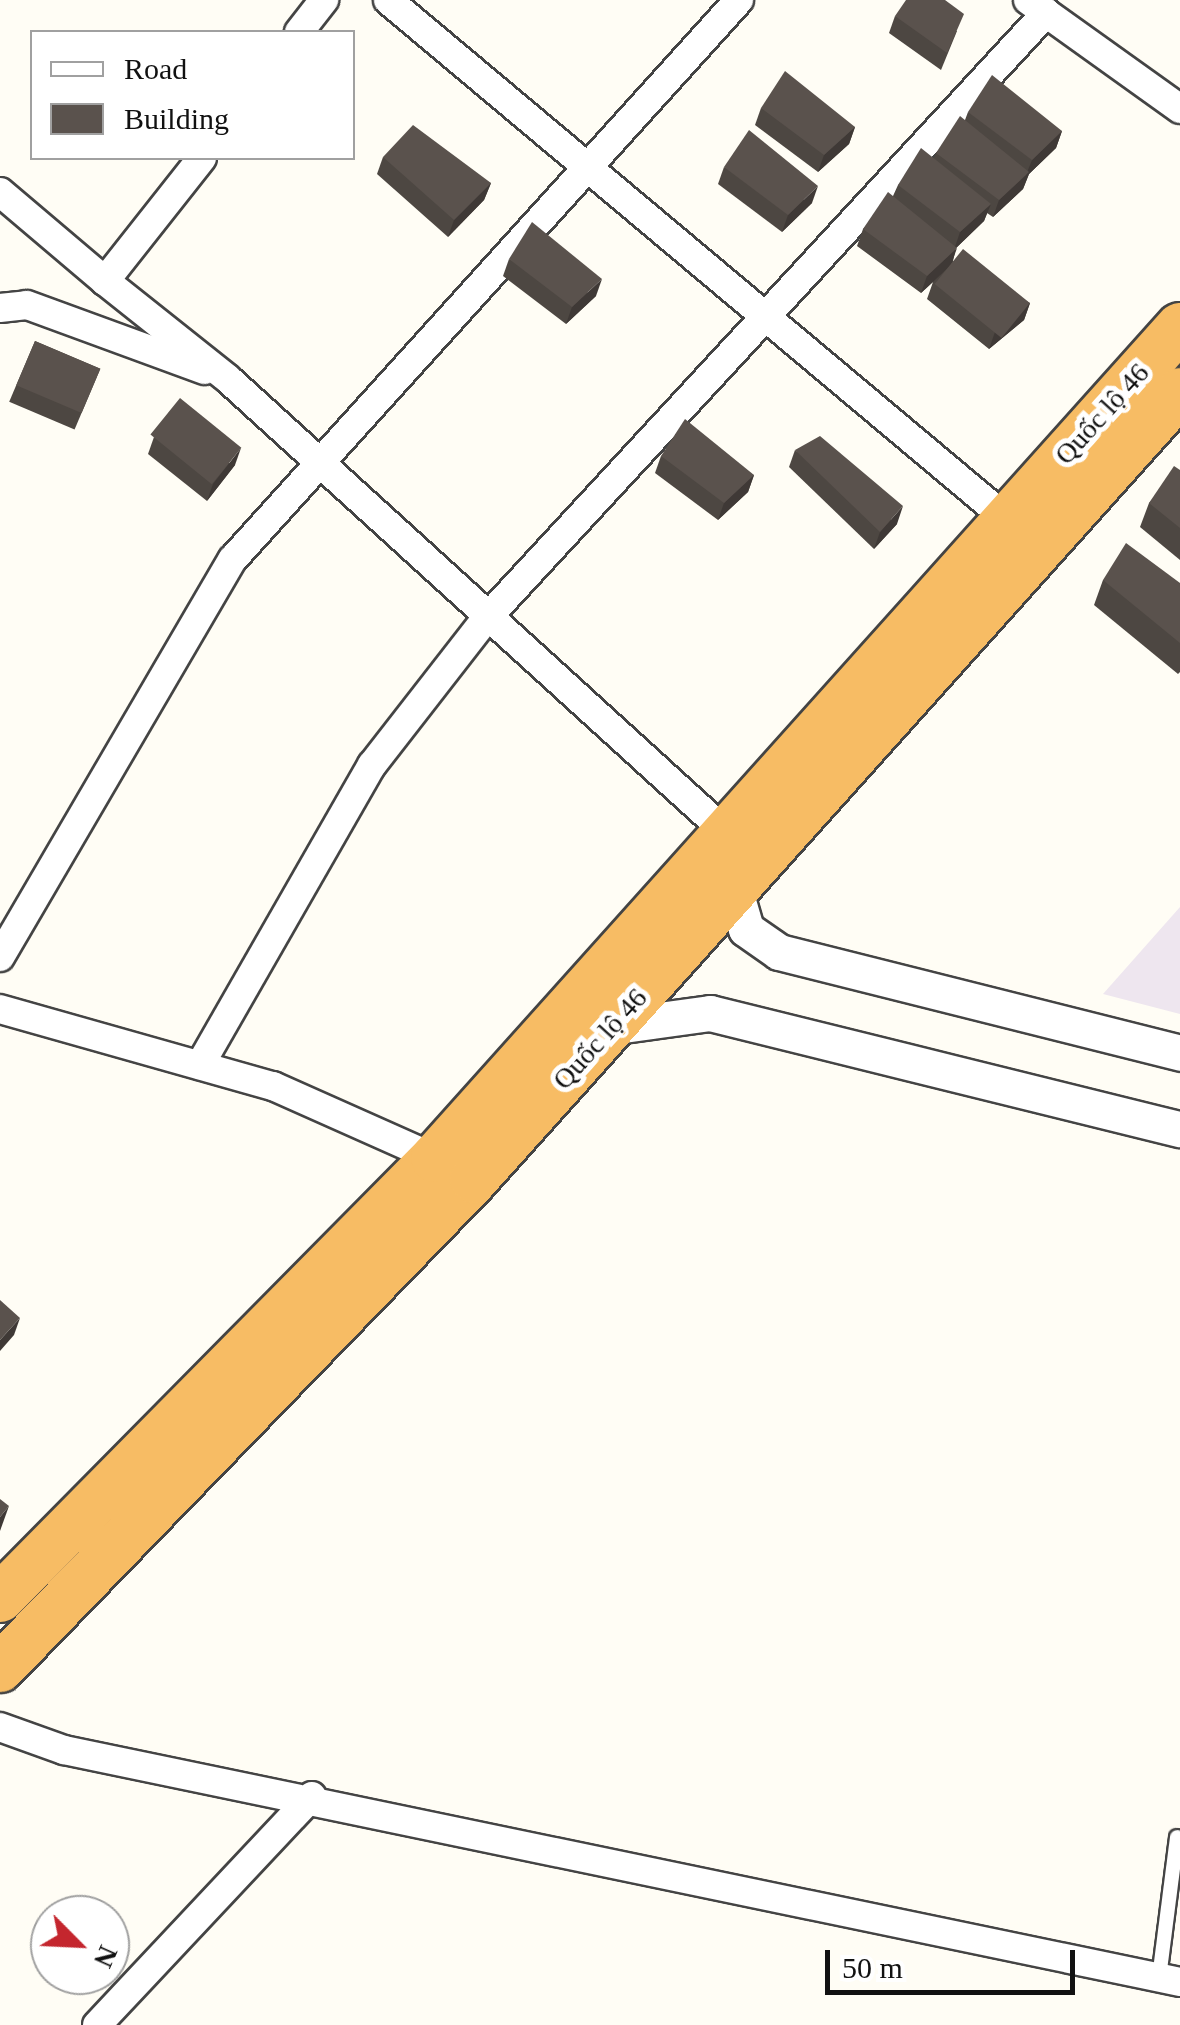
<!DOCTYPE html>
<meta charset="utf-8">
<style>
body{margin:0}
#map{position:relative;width:1180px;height:2025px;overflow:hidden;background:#fffdf5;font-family:"Times New Roman",serif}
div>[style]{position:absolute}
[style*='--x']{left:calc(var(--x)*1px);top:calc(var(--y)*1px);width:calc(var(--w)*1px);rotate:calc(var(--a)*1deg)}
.industrial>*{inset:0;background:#eee6ef}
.roads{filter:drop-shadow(2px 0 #444) drop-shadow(-2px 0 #444) drop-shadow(0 2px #444) drop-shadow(0 -2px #444)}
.service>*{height:14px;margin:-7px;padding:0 7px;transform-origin:7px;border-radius:7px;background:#fff}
.minor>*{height:28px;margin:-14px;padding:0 14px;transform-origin:14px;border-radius:14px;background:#fff}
.tertiary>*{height:35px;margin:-17.5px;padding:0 17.5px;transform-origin:17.5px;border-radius:17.5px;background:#fff}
.trunk>*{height:48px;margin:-24px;padding:0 24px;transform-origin:24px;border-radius:24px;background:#f7bc64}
.wall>*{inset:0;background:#4d4742;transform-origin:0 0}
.shaded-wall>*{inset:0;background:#3f3936}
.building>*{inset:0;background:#5a524d;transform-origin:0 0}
span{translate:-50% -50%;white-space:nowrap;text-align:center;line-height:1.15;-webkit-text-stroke:10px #fff;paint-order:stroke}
.street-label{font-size:28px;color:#111}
.legend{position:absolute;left:30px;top:30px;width:325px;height:130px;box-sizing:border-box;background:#fff;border:2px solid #a0a0a0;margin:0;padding:12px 18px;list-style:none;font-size:30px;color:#111}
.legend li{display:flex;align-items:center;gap:20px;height:50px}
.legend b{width:50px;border:2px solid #a0a0a0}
.north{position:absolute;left:30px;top:1895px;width:100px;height:100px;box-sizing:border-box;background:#fff;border:2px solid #a0a0a0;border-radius:50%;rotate:114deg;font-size:28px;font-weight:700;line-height:40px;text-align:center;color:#111}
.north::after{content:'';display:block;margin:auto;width:35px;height:45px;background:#c4262e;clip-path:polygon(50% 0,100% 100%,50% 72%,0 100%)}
.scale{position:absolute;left:825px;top:1950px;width:250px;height:45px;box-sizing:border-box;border:5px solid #111;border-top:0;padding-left:12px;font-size:30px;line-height:35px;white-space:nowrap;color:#111;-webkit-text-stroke:8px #fff;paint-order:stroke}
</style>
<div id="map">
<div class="industrial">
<i style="clip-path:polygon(1180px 907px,1180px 1014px,1103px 994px)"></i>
</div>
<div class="roads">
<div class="service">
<i style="--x:1159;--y:1978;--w:142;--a:-82.7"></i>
</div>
<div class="minor">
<i style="--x:388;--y:0;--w:809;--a:39.99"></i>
<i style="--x:1028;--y:0;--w:187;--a:35.6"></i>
<i style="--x:299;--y:32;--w:41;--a:-52"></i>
<i style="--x:202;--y:158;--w:157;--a:128.3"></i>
<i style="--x:105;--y:281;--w:157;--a:38.5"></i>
<i style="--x:228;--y:379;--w:677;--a:42.31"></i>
<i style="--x:0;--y:192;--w:138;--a:40.3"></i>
<i style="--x:0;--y:308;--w:27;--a:-6"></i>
<i style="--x:27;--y:305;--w:189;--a:20.1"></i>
<i style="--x:0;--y:957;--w:461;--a:-59.7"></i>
<i style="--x:233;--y:559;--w:754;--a:-47.85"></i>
<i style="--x:0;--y:1009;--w:284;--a:15.8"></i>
<i style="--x:273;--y:1086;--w:177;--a:24"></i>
<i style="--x:200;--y:1065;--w:346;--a:-60.2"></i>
<i style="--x:372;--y:765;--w:184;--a:-52.1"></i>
<i style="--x:485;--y:620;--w:827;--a:-47.26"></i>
<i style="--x:0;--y:1727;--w:68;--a:19.8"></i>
<i style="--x:64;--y:1750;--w:1140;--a:11.74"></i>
<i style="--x:97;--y:2025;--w:314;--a:-46.8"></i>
</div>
<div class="tertiary">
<i style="--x:736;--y:894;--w:36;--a:74"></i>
<i style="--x:746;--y:929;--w:40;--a:34.9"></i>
<i style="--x:779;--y:952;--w:414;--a:14.1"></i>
<i style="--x:609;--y:1027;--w:102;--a:-7.9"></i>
<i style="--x:710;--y:1013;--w:484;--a:13.9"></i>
</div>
<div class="trunk">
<i style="--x:0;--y:1598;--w:619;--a:-45.33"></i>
<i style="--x:435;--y:1158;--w:1116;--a:-48.12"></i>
<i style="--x:0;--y:1668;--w:681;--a:-45.89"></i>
<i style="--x:474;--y:1179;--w:1057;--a:-48.11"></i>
</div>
</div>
<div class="wall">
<i style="clip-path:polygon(895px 16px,957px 31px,941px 70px,889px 33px)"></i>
<i style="clip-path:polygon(761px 108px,855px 127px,849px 144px,818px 172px,755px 125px)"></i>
<i style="clip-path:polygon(968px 112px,1062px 131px,1056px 148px,1029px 174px,1023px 189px,993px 217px,987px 213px,984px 221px,956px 248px,953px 261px,1030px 303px,1024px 320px,989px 349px,927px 299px,933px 282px,921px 293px,857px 246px,863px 229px,893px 196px,898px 185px,934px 158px,936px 153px,965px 120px)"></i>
<i style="clip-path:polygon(383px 157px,491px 183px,484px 200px,448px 237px,377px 174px)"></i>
<i style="clip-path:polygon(724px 167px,812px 203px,782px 232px,718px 184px)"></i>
<i style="clip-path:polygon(509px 259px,596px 296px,566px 324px,503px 276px)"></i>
<i style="left:35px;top:341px;width:71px;height:66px;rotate:23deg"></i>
<i style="clip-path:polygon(154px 437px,235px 465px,207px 501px,148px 454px)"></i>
<i style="clip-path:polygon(795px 450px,897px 524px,874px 549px,789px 467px)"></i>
<i style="clip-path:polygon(661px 456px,754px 475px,748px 492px,718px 520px,655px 473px)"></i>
<i style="clip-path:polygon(1180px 470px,1180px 560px,1140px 527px,1149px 503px)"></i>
<i style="clip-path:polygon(1103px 580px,1180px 583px,1180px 672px,1178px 674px,1094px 605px)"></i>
</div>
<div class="shaded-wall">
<i style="clip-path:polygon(855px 127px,849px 144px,818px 172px,824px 155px)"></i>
<i style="clip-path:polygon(1062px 131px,1056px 148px,1029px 174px,1023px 189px,993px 217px,999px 200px,1026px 175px,1032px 160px)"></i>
<i style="clip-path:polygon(491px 183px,484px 200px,448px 237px,454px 220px)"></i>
<i style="clip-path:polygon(818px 186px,812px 203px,782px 232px,788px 215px)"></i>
<i style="clip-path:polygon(991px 204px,984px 221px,954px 250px,960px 232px)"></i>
<i style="clip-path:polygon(957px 248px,951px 265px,921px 293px,927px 276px)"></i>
<i style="clip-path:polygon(602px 279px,596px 296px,566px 324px,572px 307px)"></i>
<i style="clip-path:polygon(1030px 303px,1024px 320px,989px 349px,995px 332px)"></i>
<i style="clip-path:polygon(241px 448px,235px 465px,207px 501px,213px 484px)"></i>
<i style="clip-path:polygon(754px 475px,748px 492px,718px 520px,724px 503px)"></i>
<i style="clip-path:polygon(903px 506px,897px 524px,874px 549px,880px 532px)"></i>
<i style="clip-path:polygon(20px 1318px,14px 1335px,0 1351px,0 1340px)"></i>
<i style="clip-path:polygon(9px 1506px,0 1531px,0 1517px)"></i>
</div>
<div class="building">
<i style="clip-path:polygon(906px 0,945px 0,964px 14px,947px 53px,895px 16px)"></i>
<i style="clip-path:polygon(785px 71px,855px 127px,824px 155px,761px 108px)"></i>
<i style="clip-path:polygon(992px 75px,1062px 131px,1032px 160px,968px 112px)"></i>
<i style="clip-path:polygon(960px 116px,1029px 172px,999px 200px,936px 153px)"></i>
<i style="clip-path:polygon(413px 125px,491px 183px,454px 220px,383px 157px)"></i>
<i style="clip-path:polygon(749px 130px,818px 186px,788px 215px,724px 167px)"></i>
<i style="clip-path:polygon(921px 148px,991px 204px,960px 232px,898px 185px)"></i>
<i style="clip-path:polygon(888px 192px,957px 248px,927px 276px,863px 229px)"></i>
<i style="clip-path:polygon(532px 222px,602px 279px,572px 307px,509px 259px)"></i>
<i style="left:963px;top:249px;width:86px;height:45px;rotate:39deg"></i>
<i style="left:35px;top:341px;width:71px;height:48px;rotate:23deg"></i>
<i style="left:180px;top:398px;width:79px;height:47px;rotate:39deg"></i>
<i style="clip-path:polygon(685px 419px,754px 475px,724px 503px,661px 456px)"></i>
<i style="clip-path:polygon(820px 436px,903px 506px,880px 532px,795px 450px)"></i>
<i style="clip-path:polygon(1174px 466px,1180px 470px,1180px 528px,1149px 503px)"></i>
<i style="clip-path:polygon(1126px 543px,1180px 583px,1180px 643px,1103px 580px)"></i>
<i style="clip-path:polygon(0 1300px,20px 1318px,0 1340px)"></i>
<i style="clip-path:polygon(0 1499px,9px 1506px,0 1517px)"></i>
</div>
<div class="street-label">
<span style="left:1102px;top:414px;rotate:-48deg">Quốc lộ 46</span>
<span style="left:600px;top:1039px;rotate:-48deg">Quốc lộ 46</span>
</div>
<ul class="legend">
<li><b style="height:12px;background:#fff"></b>Road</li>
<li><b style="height:28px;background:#5a524d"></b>Building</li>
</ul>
<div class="north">N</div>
<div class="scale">50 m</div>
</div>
